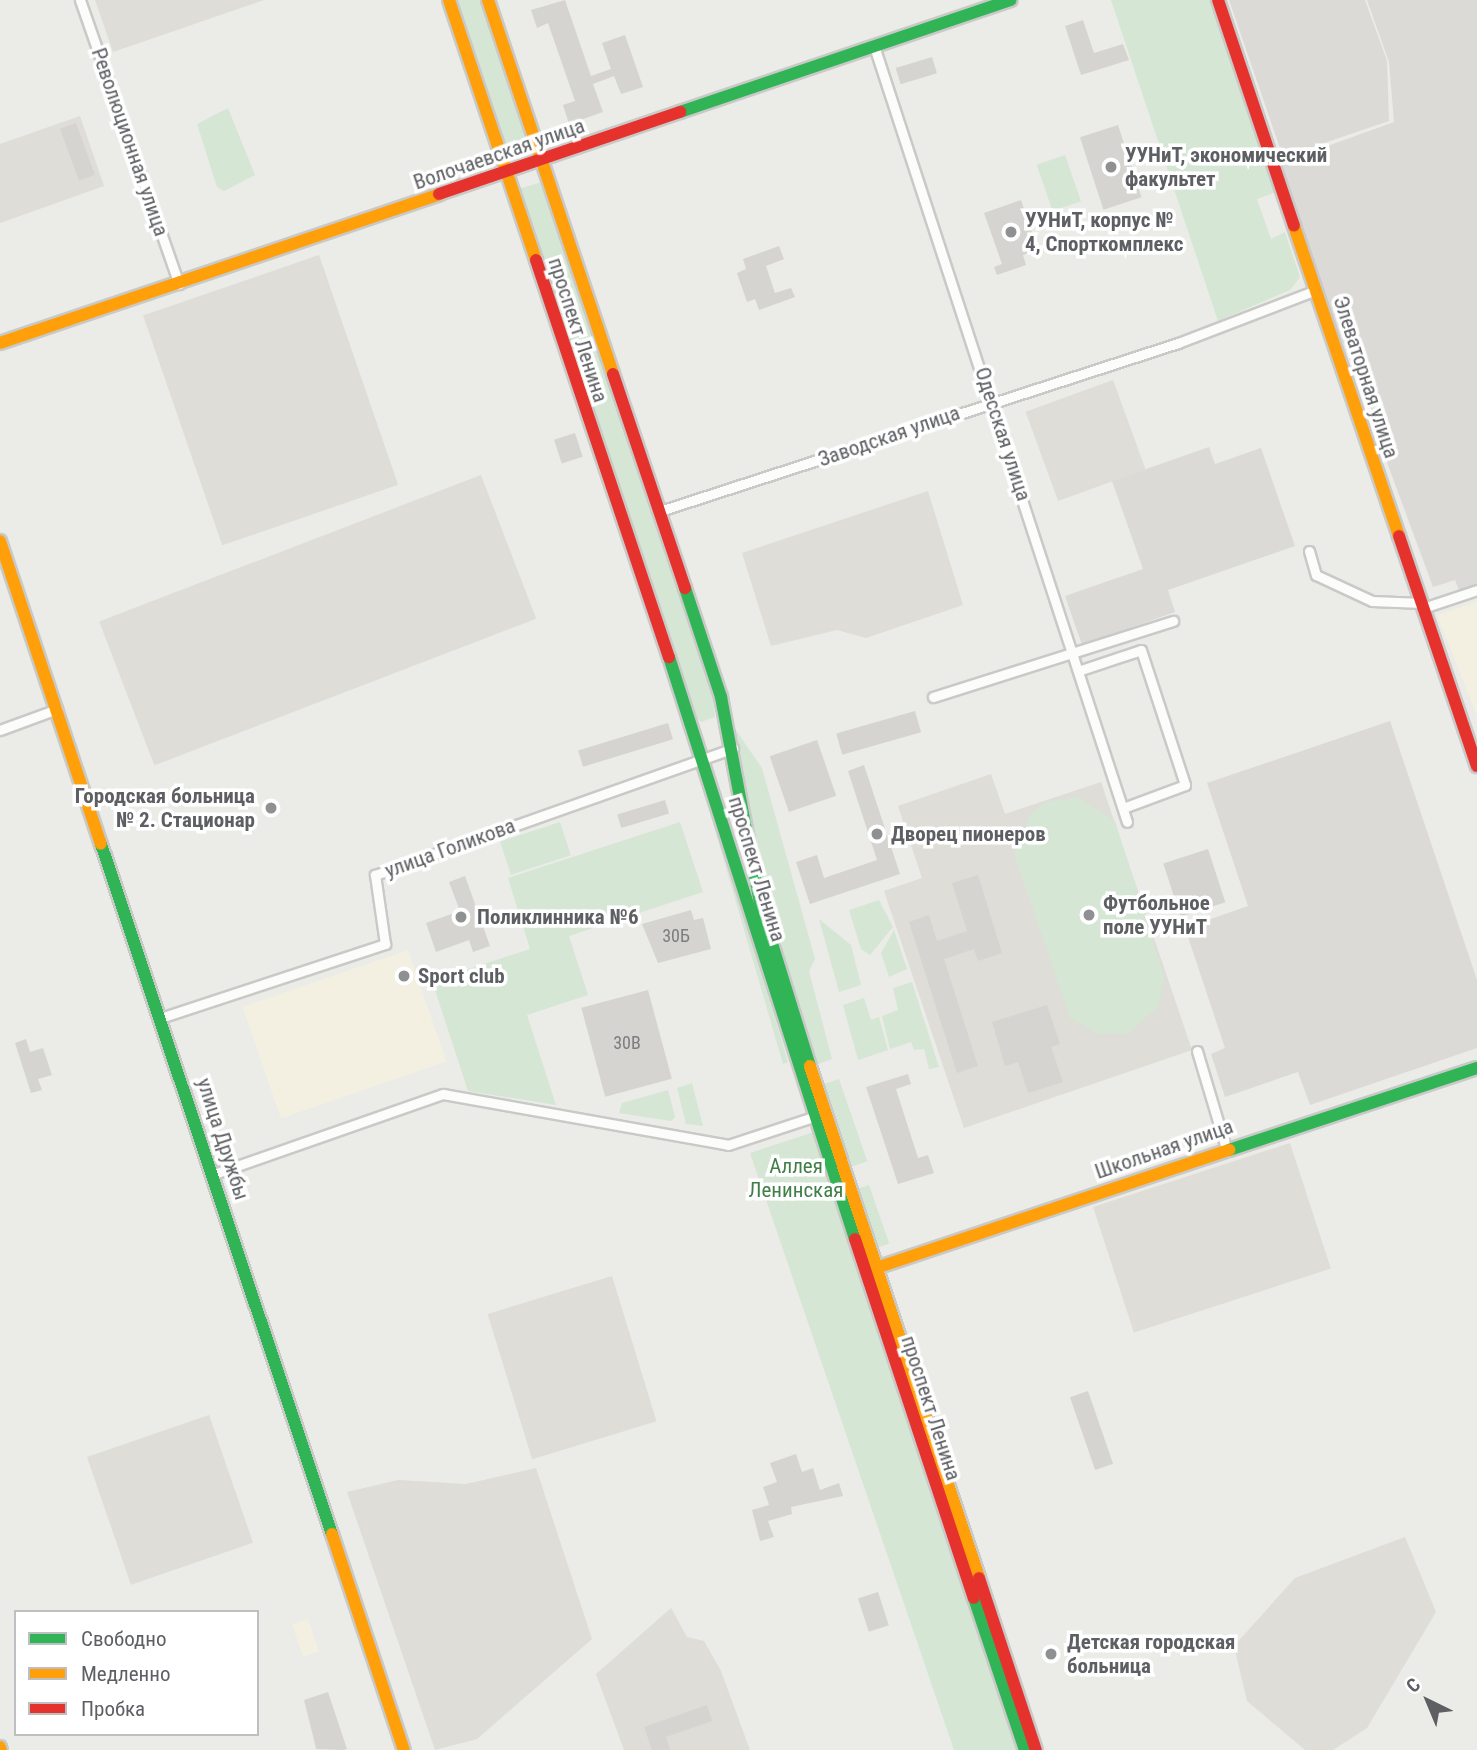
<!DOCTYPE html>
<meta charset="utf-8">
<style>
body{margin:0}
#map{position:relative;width:1477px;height:1750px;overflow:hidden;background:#ebebe7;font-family:"Roboto Condensed",sans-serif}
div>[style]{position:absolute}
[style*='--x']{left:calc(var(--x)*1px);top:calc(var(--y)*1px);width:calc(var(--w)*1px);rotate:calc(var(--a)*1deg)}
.commercial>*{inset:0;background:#f3f0e2;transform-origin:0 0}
.industrial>*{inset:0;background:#dbdad7}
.education>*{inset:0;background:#deddd7;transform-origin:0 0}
.green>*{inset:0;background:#d6e6d5;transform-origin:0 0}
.building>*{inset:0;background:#d5d4d1;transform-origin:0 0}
.roads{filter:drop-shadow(2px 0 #c9c9c8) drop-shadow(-2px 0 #c9c9c8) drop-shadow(0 2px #c9c9c8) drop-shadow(0 -2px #c9c9c8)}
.street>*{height:9px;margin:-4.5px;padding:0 4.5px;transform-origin:4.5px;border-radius:4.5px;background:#fcfcfb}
.fast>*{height:12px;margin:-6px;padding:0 6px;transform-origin:6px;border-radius:6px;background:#30b455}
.slow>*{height:12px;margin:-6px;padding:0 6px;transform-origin:6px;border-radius:6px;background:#ff9f0a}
.jam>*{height:12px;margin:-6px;padding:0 6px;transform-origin:6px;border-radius:6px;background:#e5322d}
.dots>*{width:19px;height:19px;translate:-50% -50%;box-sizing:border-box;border:4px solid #fff;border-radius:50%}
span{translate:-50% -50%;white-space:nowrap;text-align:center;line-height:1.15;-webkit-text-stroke:7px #fff;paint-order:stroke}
.number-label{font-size:18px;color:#7c7d7f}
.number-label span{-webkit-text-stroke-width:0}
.street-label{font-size:21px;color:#5d5f63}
.poi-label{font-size:21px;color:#5d5f63;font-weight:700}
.left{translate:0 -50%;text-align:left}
.right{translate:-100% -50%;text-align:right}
.park-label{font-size:21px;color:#407f48}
.legend{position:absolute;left:14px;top:1610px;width:245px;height:126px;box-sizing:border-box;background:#fff;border:2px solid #bebfc1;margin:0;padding:9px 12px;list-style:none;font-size:21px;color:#5d5f63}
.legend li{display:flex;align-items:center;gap:14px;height:35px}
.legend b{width:35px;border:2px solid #bebfc1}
.north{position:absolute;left:1393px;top:1666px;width:70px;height:70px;-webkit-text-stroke:5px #fff;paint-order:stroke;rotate:317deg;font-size:19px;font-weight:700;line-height:28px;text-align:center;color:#5d5f63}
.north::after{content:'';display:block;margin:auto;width:24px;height:32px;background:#5d5f63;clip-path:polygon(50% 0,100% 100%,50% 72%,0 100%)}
</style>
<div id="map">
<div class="commercial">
<i style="clip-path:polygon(1477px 602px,1477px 716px,1437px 615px)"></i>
<i style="left:408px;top:950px;width:118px;height:175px;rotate:71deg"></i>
<i style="left:308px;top:1619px;width:34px;height:17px;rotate:71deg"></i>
</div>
<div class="industrial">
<i style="clip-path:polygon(1229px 0,1365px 0,1387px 61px,1389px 121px,1283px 157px)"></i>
<i style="clip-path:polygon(1367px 0,1477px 0,1477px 587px,1460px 593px,1455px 580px,1433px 587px,1280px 172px,1283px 162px,1394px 122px,1389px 62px)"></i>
<i style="clip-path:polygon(1209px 447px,1215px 464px,1261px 448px,1295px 546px,1168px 590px,1175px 612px,1082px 645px,1065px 596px,1143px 569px,1112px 481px)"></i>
<i style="clip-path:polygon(1390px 721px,1477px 980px,1477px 1048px,1310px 1105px,1298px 1072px,1225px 1097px,1211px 1054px,1225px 1048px,1185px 928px,1248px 906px,1207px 783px)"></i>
</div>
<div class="education">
<i style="clip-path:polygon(95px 0,264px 0,113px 52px)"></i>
<i style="clip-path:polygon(80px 116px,104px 186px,0 223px,0 144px)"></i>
<i style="left:319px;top:255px;width:243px;height:186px;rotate:71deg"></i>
<i style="left:1113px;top:380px;width:95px;height:93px;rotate:70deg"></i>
<i style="left:481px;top:475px;width:154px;height:409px;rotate:69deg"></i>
<i style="clip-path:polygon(928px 491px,963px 605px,866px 638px,837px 630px,771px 646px,742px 553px)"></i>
<i style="clip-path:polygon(991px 774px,1005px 814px,1101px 782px,1192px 1050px,964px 1128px,884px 891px,922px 878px,898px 806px)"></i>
<i style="left:1290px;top:1143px;width:132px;height:207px;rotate:72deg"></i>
<i style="left:612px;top:1276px;width:152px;height:130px;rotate:73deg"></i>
<i style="left:209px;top:1415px;width:135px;height:129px;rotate:71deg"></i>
<i style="clip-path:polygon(536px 1468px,592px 1639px,477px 1739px,435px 1750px,347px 1492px,398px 1480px,466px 1484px)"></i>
<i style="clip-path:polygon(1405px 1537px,1436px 1612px,1367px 1728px,1333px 1750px,1305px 1750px,1247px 1701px,1234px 1646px,1295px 1578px)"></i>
<i style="clip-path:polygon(671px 1608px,687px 1637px,704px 1641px,721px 1671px,750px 1750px,624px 1750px,596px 1674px)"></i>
</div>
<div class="green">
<i style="clip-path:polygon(455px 0,480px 0,528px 142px,517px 154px,504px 149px)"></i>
<i style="clip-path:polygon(1111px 0,1215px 0,1279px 191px,1257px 199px,1271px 239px,1285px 232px,1300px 277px,1290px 290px,1218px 321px)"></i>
<i style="clip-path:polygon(228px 108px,255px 175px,224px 191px,217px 187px,197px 124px)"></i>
<i style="left:1065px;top:155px;width:49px;height:30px;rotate:71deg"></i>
<i style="clip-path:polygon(542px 182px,713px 700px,715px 717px,701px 722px,691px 712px,515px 190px)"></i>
<i style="clip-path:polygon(735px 729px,762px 768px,815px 959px,809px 971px,832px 1059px,813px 1066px,749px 822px)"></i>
<i style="clip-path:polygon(1077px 797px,1115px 821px,1164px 976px,1158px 1007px,1128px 1033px,1100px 1034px,1070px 1018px,1014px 853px,1032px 812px,1046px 802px)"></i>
<i style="left:560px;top:822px;width:35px;height:63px;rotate:72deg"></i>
<i style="clip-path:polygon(680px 822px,703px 892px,569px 936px,588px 995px,527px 1015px,556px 1105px,468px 1091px,432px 981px,530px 949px,508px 878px)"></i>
<i style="clip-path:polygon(717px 822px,788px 1062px,783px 1064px,713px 823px)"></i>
<i style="clip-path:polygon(879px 900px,893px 927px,870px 955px,861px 949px,849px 910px)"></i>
<i style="clip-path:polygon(819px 919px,851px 945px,861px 985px,839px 992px)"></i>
<i style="clip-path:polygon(894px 930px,907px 969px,889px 977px,881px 953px)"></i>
<i style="clip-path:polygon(912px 982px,939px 1067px,929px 1069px,924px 1049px,914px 1050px,911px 1042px,890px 1049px,882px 1016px,898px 1010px,893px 988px)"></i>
<i style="clip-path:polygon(864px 998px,871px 1020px,879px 1017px,888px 1050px,858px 1060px,843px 1005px)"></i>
<i style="left:839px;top:1079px;width:87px;height:21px;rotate:71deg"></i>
<i style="clip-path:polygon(692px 1083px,703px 1126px,686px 1124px,677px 1088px)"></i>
<i style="clip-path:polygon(668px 1090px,675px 1117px,671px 1121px,619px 1113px,622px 1103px)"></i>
<i style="clip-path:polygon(817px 1131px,1018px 1750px,954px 1750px,750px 1153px)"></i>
<i style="left:869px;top:1185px;width:62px;height:18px;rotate:71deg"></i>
</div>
<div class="building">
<i style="clip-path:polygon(565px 0,591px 76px,611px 69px,602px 43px,625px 35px,643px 87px,621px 94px,614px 76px,593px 84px,603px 112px,569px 124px,563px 105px,575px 101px,548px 23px,537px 28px,531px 10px)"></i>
<i style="clip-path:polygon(1083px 20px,1094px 53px,1123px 44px,1129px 60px,1081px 75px,1065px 26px)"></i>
<i style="left:932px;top:57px;width:17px;height:38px;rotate:73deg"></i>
<i style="left:76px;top:123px;width:55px;height:17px;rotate:70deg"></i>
<i style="left:1118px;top:125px;width:76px;height:40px;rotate:72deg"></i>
<i style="clip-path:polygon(1021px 200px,1038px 250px,1023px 255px,1026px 265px,997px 275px,994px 267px,1002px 264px,984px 213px)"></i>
<i style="clip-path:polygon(779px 246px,784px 259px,766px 266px,775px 293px,791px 288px,795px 297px,759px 310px,755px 299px,747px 302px,737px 273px,746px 269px,743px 259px)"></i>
<i style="left:575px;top:433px;width:25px;height:22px;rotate:72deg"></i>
<i style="left:915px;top:711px;width:22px;height:82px;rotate:74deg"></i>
<i style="left:668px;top:723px;width:17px;height:94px;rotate:73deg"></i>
<i style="left:817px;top:740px;width:59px;height:50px;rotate:71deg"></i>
<i style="clip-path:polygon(864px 765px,900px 874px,810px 904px,796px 862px,817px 855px,824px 878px,877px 860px,848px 771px)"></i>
<i style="left:665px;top:800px;width:14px;height:50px;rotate:73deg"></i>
<i style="left:1208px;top:849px;width:56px;height:47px;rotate:72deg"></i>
<i style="clip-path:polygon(978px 875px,1002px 953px,978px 961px,974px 949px,944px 959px,978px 1066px,957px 1073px,909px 922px,929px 915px,937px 941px,967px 931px,952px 883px)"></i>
<i style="clip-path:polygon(465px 876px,490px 946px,473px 952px,469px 940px,436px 952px,426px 923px,460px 911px,449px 882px)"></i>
<i style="clip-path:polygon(691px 910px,694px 920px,703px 918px,711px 949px,658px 963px,642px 924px)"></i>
<i style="left:648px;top:990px;width:92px;height:69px;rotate:75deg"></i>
<i style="clip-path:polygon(1047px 1005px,1060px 1044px,1051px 1047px,1063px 1082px,1028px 1093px,1018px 1062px,1005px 1066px,992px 1022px)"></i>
<i style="clip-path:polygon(26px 1039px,30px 1052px,43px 1048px,52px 1075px,38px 1079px,42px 1090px,31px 1093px,15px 1043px)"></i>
<i style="clip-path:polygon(908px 1074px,911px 1084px,896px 1089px,918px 1158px,928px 1155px,934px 1173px,898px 1184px,866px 1087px)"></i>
<i style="left:1088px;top:1391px;width:77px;height:19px;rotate:71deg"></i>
<i style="clip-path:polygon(796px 1454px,802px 1472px,813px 1468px,820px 1490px,839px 1483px,843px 1496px,791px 1507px,792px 1514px,768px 1521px,774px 1537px,760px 1541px,752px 1510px,769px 1505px,763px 1487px,777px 1482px,770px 1463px)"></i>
<i style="left:878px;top:1592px;width:35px;height:21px;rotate:72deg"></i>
<i style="clip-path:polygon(328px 1692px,347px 1749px,343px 1750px,316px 1749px,314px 1740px,304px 1700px)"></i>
<i style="clip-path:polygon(707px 1705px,712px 1721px,666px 1737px,670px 1750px,652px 1750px,644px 1727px)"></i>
</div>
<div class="roads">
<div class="street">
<i style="--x:80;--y:0;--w:301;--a:70.8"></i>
<i style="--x:874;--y:46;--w:816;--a:71.94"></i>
<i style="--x:660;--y:511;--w:545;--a:-17.97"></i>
<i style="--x:1178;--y:343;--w:148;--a:-21"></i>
<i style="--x:1309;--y:551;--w:25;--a:74"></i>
<i style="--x:1316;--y:575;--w:62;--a:24.9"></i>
<i style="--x:1372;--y:601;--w:50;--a:2.3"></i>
<i style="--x:1423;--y:608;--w:57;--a:-18.4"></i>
<i style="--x:1081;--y:670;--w:63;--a:-18.4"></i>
<i style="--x:1141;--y:650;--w:142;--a:71.9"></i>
<i style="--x:1185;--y:785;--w:66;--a:159.6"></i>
<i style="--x:933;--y:697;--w:252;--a:-17.6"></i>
<i style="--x:0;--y:730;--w:61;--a:-20.2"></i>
<i style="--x:163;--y:1017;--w:234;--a:-18.2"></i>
<i style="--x:385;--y:944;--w:70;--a:-98.2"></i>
<i style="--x:375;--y:875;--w:380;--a:-19.5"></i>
<i style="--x:1197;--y:1051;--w:101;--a:73.4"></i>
<i style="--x:214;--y:1174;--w:243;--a:-19.3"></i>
<i style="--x:443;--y:1094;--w:290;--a:10.1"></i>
<i style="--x:728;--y:1145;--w:96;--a:-18.2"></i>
</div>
<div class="fast">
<i style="--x:680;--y:112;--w:349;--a:-18.7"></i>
<i style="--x:685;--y:588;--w:115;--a:71.7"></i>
<i style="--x:721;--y:697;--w:215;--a:79.3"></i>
<i style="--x:761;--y:908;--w:165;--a:72.8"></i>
<i style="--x:669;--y:657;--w:611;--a:72.28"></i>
<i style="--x:101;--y:844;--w:728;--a:71.49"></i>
<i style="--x:1229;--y:1150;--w:261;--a:-18.3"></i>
<i style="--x:974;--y:1598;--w:160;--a:71.5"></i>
</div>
<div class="slow">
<i style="--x:449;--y:0;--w:274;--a:71.5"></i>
<i style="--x:488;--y:0;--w:394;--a:71.5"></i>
<i style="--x:1294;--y:226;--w:327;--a:71.3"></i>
<i style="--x:0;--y:343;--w:464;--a:-18.7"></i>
<i style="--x:0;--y:541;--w:319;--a:71.6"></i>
<i style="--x:810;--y:1066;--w:539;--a:71.73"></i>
<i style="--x:870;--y:1270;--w:379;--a:-18.5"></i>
<i style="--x:332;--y:1534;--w:228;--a:71.6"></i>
<i style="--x:0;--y:1747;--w:3;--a:72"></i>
</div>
<div class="jam">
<i style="--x:1218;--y:0;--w:238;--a:71.4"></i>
<i style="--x:439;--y:194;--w:255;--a:-18.8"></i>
<i style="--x:536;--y:260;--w:419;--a:71.5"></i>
<i style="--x:613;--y:374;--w:226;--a:71.4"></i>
<i style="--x:1399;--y:536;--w:243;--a:71.3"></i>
<i style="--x:855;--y:1239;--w:378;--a:71.7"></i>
<i style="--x:979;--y:1578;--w:181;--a:71.7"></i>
</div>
</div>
<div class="dots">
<i style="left:1111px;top:167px;background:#8f9091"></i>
<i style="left:1011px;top:232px;background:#8f9091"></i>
<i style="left:271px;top:808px;background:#8f9091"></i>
<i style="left:877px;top:834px;background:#8f9091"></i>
<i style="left:1089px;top:915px;background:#8f9091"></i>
<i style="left:461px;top:917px;background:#8f9091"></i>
<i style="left:404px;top:976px;background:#8f9091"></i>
<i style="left:1051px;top:1654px;background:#8f9091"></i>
</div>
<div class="number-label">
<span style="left:676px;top:936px">30Б</span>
<span style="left:627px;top:1043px">30В</span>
</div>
<div class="street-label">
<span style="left:130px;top:142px;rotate:71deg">Революционная улица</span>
<span style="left:499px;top:154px;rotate:-19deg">Волочаевская улица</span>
<span style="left:578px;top:330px;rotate:72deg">проспект Ленина</span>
<span style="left:1366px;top:377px;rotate:72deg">Элеваторная улица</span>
<span style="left:1003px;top:434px;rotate:72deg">Одесская улица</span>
<span style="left:889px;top:436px;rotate:-19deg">Заводская улица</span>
<span style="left:450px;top:848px;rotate:-20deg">улица Голикова</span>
<span style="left:757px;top:869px;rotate:73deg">проспект Ленина</span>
<span style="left:223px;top:1139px;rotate:72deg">улица Дружбы</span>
<span style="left:1164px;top:1149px;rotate:-19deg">Школьная улица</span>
<span style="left:931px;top:1408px;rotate:72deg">проспект Ленина</span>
</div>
<div class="poi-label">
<span class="left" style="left:1125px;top:167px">УУНиТ, экономический<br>факультет</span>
<span class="left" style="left:1025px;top:232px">УУНиТ, корпус №<br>4, Спорткомплекс</span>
<span class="right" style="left:255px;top:808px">Городская больница<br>№ 2. Стационар</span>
<span class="left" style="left:891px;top:834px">Дворец пионеров</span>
<span class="left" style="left:1103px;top:915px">Футбольное<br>поле УУНиТ</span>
<span class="left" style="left:477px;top:917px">Поликлинника №6</span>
<span class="left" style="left:418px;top:976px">Sport club</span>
<span class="left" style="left:1067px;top:1654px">Детская городская<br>больница</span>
</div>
<div class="park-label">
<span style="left:796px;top:1178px">Аллея<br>Ленинская</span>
</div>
<ul class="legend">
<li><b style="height:9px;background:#30b455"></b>Свободно</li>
<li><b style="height:9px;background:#ff9f0a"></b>Медленно</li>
<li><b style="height:9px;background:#e5322d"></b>Пробка</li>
</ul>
<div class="north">С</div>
</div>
